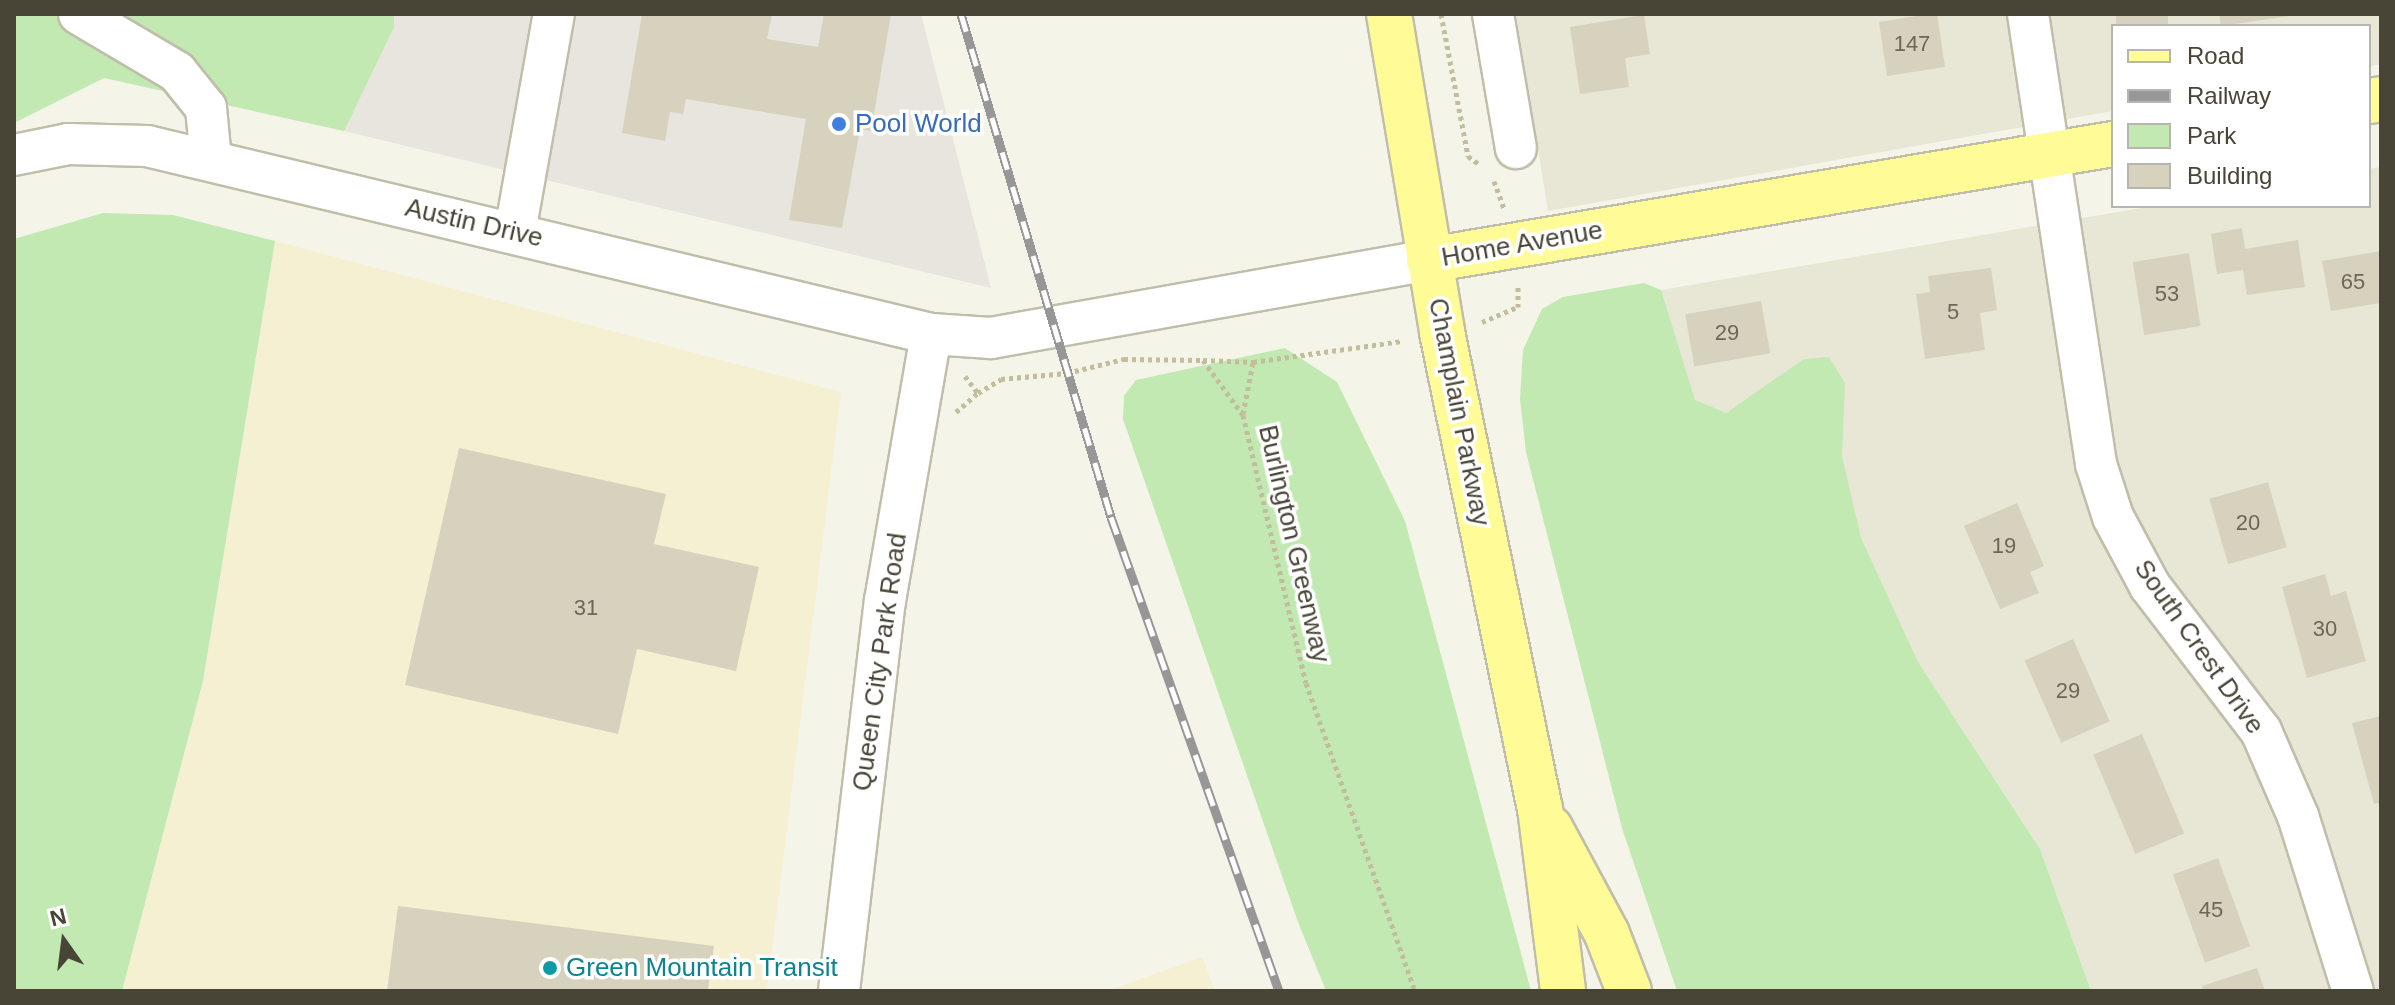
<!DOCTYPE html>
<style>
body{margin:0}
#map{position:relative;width:2395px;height:1005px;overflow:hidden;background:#f4f4e8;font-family:Helvetica,sans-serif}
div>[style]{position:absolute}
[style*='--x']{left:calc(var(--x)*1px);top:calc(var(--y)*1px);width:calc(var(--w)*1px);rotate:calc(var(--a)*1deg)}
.residential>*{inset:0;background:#e8e7d6}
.commercial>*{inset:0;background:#f6f0d3}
.industrial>*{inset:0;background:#e7e5dd}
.green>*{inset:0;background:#c1e9b1}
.building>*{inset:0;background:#d6d2bd;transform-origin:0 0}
.path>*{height:5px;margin-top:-2.5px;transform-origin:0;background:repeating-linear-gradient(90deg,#c2be9b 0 4px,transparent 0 8px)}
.roads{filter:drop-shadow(2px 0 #c0beaa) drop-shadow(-2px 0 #c0beaa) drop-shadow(0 2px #c0beaa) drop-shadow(0 -2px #c0beaa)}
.minor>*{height:40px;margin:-20px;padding:0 20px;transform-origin:20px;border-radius:20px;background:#fff}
.major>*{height:44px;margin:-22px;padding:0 22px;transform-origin:22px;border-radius:22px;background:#fffb96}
.rail>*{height:9px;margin-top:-4.5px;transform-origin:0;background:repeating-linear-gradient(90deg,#fff 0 18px,#979797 0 36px);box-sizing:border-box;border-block:2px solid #979797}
.dots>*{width:22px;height:22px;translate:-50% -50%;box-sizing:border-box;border:4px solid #fff;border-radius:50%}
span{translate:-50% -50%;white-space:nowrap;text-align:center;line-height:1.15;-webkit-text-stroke:7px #fff;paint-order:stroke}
.number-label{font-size:22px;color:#6c6858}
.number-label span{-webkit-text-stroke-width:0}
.shop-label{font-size:26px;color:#366cbe}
.left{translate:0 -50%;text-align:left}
.street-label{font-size:26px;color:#484537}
.culture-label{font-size:26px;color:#0d838f}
.frame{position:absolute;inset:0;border:16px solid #484537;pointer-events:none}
.legend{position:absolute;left:2111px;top:24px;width:260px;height:184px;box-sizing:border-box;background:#fff;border:2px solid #b6b5af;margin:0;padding:10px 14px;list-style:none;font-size:24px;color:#484537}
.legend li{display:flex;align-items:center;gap:16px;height:40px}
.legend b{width:40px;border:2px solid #b6b5af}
.north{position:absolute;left:24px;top:901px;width:80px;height:80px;-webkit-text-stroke:6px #fff;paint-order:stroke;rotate:346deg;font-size:22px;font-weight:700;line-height:32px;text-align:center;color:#484537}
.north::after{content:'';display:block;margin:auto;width:28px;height:36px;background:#484537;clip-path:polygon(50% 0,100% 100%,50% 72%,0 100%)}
</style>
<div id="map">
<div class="residential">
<i style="clip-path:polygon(1516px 14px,2381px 14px,2381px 64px,2369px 66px,2369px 26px,2113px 26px,2113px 111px,1548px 211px)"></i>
<i style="clip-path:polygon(2381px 167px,2381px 991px,2091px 991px,2040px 849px,1918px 662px,1703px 449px,1661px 290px,2153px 206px,2369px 206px,2369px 169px)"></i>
</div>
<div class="commercial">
<i style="clip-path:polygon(275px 241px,841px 392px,767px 991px,122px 991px,203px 681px)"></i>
<i style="clip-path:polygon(1202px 957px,1215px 991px,1107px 991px)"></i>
</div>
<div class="industrial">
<i style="clip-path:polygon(141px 14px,921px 14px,991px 288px,118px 76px)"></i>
</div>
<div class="green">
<i style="clip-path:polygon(14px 14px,394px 14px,394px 27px,344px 131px,104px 78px,14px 123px)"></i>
<i style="clip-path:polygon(103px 213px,173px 215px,275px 241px,203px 681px,122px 991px,14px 991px,14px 239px)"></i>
<i style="clip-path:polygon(1644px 283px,1661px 290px,1695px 400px,1726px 413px,1804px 359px,1829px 357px,1845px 383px,1842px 456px,1861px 538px,1918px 662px,2040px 849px,2091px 991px,1677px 991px,1622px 828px,1526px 452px,1520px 399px,1523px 350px,1542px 309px,1563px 297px)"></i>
<i style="clip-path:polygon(1285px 348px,1337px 382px,1405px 521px,1531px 991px,1326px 991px,1298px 922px,1123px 419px,1124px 396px,1136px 380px)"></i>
</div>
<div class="building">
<i style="clip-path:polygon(642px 14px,772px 14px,767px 39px,818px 47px,824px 14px,891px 14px,871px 131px,860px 129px,842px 228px,789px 220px,806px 119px,686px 99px,683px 114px,670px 112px,665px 141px,622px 133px)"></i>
<i style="clip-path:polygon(1929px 14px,1937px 14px,1945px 67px,1887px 76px,1879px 22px)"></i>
<i style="left:2116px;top:14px;width:52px;height:12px"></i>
<i style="clip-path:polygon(2219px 14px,2290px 14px,2290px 16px,2221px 26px)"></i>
<i style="clip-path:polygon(1644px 15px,1650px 54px,1625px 58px,1629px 87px,1580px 94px,1570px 27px)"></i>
<i style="clip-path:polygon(2242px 228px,2245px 249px,2298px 240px,2305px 287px,2247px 295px,2243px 270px,2217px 274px,2211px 234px)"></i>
<i style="clip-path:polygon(2381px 251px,2381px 303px,2331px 311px,2322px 261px)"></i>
<i style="left:2189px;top:253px;width:74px;height:57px;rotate:81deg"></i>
<i style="clip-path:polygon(1991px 268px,1997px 310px,1980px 313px,1985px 350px,1925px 359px,1916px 294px,1930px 292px,1928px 276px)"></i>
<i style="left:1761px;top:301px;width:53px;height:77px;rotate:80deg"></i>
<i style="clip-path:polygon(459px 448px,666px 494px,654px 544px,759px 567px,736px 671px,637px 649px,618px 734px,405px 685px)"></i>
<i style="left:2268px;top:482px;width:68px;height:61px;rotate:74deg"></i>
<i style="clip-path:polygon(2017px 503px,2044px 566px,2030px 572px,2039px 593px,2000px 609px,1964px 526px)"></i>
<i style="clip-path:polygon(2325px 574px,2331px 596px,2346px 591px,2366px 661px,2307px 678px,2282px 587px)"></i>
<i style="left:2073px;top:639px;width:90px;height:53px;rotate:66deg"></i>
<i style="clip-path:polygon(2381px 716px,2381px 802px,2374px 804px,2352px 723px)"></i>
<i style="left:2142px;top:734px;width:108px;height:53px;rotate:67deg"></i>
<i style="left:2218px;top:858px;width:94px;height:48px;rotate:70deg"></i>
<i style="clip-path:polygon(398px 906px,714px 946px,708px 991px,387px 991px)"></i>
<i style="clip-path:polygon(2257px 968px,2265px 991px,2203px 991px,2202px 986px)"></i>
</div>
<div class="path">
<i style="--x:1441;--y:14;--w:145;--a:79.2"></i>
<i style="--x:1468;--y:156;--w:15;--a:37"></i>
<i style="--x:1494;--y:181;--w:30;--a:70"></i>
<i style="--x:1482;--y:322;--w:39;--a:-23"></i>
<i style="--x:1518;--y:307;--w:22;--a:-90"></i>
<i style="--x:1203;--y:360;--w:50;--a:2.3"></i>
<i style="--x:1253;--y:362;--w:150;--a:-8"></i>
<i style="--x:965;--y:376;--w:21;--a:53"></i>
<i style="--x:978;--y:393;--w:27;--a:-31"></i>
<i style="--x:1001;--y:379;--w:66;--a:-5.2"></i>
<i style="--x:1067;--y:373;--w:59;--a:-13.8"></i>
<i style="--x:1124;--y:359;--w:79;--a:0.7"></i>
<i style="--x:1203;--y:360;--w:68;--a:54"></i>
<i style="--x:1243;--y:415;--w:275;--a:76.8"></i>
<i style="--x:1306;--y:683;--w:327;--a:70.5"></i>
<i style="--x:956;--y:412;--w:29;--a:-41"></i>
<i style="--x:1243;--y:414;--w:53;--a:-79.1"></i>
</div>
<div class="roads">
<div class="minor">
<i style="--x:79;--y:14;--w:114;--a:30.6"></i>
<i style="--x:177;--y:72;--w:46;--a:51.1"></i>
<i style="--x:206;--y:108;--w:52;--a:84.5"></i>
<i style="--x:1493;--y:14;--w:136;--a:80.3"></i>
<i style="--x:2028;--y:14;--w:455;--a:81.4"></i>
<i style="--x:2096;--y:464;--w:56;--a:72.2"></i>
<i style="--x:2113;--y:517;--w:78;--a:61.8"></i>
<i style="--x:2150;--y:586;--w:183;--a:52.6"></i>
<i style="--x:2261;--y:731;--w:93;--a:66.5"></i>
<i style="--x:2298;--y:816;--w:183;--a:72.6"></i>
<i style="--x:14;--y:155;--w:55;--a:-11.5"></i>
<i style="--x:68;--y:144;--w:79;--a:1.5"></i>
<i style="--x:147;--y:146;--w:806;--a:13.48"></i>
<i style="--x:931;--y:334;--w:60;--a:3.8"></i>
<i style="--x:991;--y:338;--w:445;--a:-10.1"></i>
<i style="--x:515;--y:232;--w:221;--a:-79.9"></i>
<i style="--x:839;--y:991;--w:393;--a:-83.3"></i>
<i style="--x:885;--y:601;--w:271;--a:-80.2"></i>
</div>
<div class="major">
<i style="--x:1389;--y:14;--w:322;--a:80.5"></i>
<i style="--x:1442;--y:332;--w:486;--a:78.4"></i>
<i style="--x:1540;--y:808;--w:184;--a:82.8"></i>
<i style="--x:2369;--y:101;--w:12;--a:-9"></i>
<i style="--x:1429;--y:260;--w:694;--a:-9.63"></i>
<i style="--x:1550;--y:828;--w:120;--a:61.7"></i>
<i style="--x:1607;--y:934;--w:61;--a:68.9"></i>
</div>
</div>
<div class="rail">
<i style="--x:961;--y:14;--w:525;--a:73.39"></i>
<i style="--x:1111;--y:517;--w:503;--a:70.48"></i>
</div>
<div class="dots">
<i style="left:839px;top:124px;background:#3f7fe0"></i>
<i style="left:550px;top:968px;background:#0f9aa8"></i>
</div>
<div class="number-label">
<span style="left:1912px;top:44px">147</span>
<span style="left:2353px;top:282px">65</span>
<span style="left:2167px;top:294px">53</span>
<span style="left:1953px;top:312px">5</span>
<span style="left:1727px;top:333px">29</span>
<span style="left:2248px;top:523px">20</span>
<span style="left:2004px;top:546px">19</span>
<span style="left:586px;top:608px">31</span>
<span style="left:2325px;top:629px">30</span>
<span style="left:2068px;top:691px">29</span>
<span style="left:2211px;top:910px">45</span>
</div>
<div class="shop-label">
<span class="left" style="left:855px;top:124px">Pool World</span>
</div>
<div class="street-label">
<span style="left:474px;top:223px;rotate:13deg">Austin Drive</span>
<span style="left:1522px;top:244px;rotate:-10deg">Home Avenue</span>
<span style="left:1459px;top:412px;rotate:79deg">Champlain Parkway</span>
<span style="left:1294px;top:544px;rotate:77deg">Burlington Greenway</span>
<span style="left:2199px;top:647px;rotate:55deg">South Crest Drive</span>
<span style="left:880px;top:662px;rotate:-82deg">Queen City Park Road</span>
</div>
<div class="culture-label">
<span class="left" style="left:566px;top:968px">Green Mountain Transit</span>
</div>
<div class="frame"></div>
<ul class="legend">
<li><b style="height:10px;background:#fffb96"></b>Road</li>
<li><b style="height:10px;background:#979797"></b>Railway</li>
<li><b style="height:22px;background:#c1e9b1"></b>Park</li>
<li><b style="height:22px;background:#d6d2bd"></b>Building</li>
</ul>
<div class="north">N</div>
</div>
